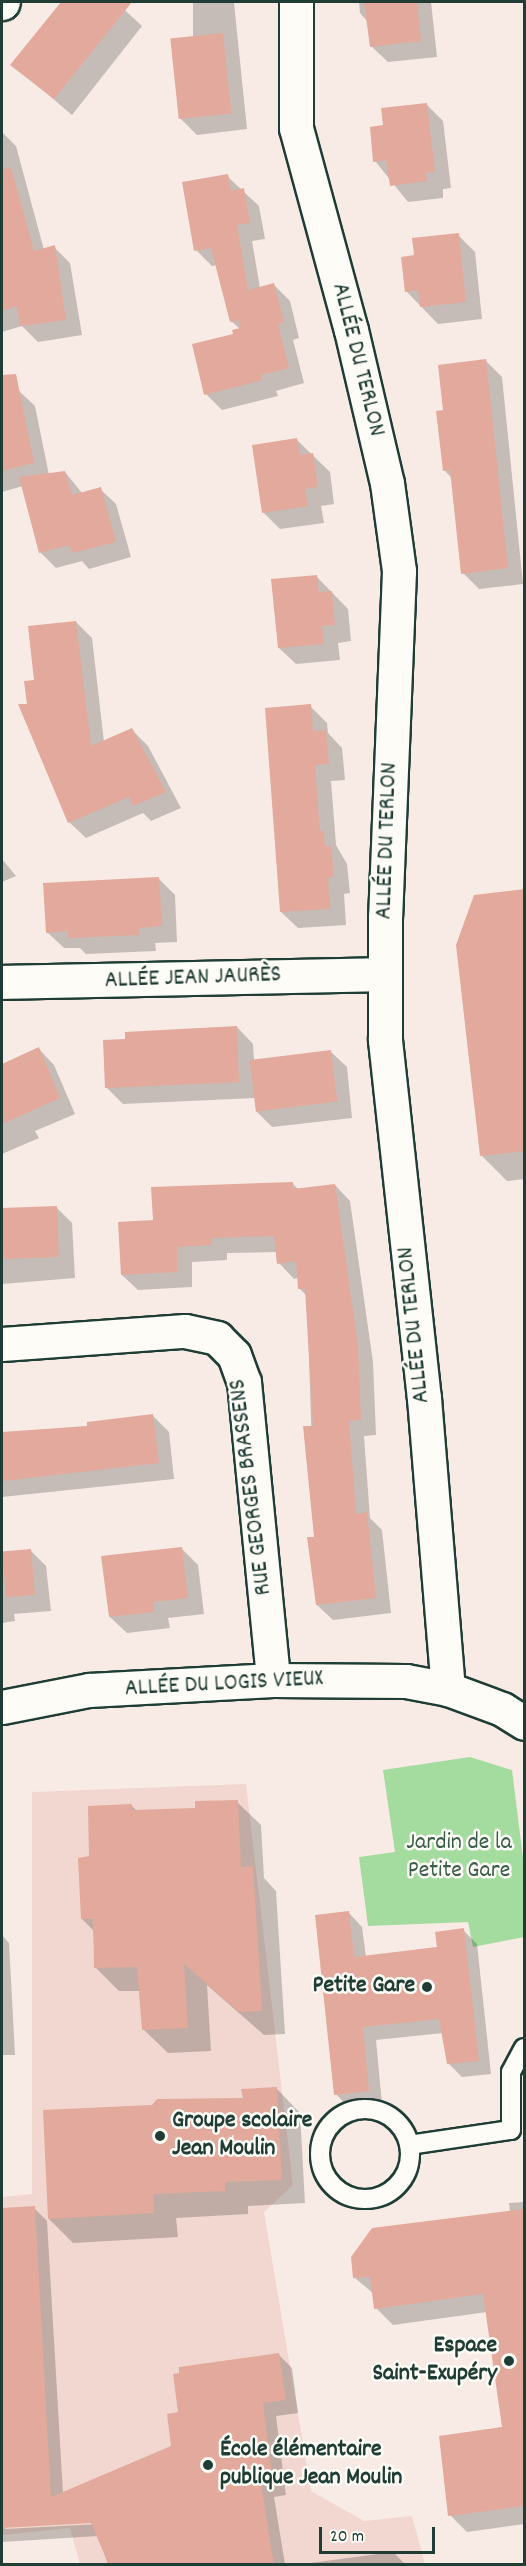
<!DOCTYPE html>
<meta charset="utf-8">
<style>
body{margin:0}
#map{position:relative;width:526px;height:2566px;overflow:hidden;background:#f8ebe5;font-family:Dekko,sans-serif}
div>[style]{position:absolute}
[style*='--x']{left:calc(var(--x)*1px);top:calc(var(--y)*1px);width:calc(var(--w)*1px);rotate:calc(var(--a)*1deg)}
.built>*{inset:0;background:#f1d7cf}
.green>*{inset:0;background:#a4dc9f}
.shadow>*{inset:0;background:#0003}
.building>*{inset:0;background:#e2a99c;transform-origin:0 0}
.roads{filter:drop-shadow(2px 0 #1f3d34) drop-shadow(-2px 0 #1f3d34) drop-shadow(0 2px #1f3d34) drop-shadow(0 -2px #1f3d34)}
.service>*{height:18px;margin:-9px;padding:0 9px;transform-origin:9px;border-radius:9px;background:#fdfcf7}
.service>.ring{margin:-9px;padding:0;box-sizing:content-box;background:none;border:18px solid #fdfcf7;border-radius:50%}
.minor>*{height:33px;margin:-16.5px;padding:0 16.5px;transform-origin:16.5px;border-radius:16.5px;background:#fdfcf7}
.dots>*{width:16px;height:16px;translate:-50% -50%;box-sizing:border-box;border:3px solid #fdfcf7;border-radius:50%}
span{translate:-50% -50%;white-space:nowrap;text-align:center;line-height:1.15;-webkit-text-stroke:5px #fdfcf7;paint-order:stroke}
.street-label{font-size:24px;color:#1f3d34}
.park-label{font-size:24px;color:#3a5d49}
.poi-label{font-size:24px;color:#1f3d34;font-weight:700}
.right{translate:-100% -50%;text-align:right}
.left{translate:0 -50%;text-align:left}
.frame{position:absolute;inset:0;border:3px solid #1f3d34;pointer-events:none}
.scale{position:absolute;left:319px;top:2527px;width:116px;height:27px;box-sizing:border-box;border:3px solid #1f3d34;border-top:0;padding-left:8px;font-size:18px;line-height:21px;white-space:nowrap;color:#1f3d34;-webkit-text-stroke:4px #fdfcf7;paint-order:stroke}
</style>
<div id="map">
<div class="built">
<i style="clip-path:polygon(246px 1784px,293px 2185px,264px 2212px,311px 2491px,364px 2521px,412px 2516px,425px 2564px,80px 2564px,70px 2528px,2px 2535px,2px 2197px,32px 2194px,32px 1792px)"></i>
</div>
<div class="green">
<i style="clip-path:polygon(470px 1757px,512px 1770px,524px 1866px,524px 1937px,473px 1947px,468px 1922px,368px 1926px,359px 1857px,395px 1852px,383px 1770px)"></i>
</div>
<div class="shadow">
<i style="clip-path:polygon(63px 2px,116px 2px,142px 26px,72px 115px,18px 69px,27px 47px)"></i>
<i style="clip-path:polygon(193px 2px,245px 2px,234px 3px,247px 129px,197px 135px,180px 118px,193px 63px)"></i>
<i style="clip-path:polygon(359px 2px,431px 2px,437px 57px,388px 62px,371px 46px,368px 22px,360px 13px)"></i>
<i style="clip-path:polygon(427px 105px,443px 121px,451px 188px,443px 189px,443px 198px,408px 202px,375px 161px,384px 126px)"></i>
<i style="clip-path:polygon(2px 132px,16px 146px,44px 250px,54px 247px,70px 263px,82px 335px,38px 342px,22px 326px,2px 332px)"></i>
<i style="clip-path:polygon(227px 176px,259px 206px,265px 239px,252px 241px,260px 288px,274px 285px,290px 301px,299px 338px,293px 340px,304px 383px,276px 391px,278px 396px,222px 410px,206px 394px,240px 329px,231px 321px,217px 265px,212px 266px,196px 250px)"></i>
<i style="clip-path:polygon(458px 235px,475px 252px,482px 319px,438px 324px,406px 291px,416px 257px)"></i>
<i style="clip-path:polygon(486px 361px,502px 377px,523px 584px,479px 589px,463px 573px,452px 478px,445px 471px,445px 411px)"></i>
<i style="clip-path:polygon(18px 390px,35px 406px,49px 475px,65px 472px,82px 493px,100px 489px,116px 504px,131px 557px,89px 569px,82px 561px,56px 568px,40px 552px,23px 486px,2px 492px,2px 394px)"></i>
<i style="clip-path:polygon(297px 440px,330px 472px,334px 504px,321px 506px,324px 523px,280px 529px,264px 513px)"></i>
<i style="clip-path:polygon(316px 576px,348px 609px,351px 641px,338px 643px,340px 660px,296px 664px,279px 648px)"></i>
<i style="clip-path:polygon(76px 622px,92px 638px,104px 742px,132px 730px,148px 746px,181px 808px,151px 821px,143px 813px,86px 838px,69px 822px,28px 705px,36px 682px)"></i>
<i style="clip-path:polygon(310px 706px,327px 723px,328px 733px,342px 748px,345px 780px,331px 781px,336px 845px,347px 864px,350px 893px,344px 894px,346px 925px,298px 928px,281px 912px)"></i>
<i style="clip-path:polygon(2px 859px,16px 876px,2px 882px)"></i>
<i style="clip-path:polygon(159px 879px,175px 895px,177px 942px,155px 943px,156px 951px,86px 954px,80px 948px,64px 948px,47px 932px)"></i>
<i style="clip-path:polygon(524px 891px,524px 1179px,507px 1181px,482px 1156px)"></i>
<i style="clip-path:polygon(237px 1027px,253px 1044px,254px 1060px,330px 1051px,347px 1067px,352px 1118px,272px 1127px,256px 1111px,255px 1098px,123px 1104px,107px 1088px)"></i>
<i style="clip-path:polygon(39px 1049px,54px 1065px,75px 1114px,35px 1131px,39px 1138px,2px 1154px,2px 1065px)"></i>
<i style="clip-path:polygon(292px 1183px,298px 1189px,335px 1185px,350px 1201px,373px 1362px,376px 1435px,364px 1436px,370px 1518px,382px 1530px,391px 1613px,333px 1620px,317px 1605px,307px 1296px,300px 1289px,299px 1278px,294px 1279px,279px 1263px,277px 1252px,227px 1253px,227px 1260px,192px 1262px,192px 1287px,138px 1290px,122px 1275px,154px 1221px)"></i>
<i style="clip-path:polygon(56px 1207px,72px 1223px,75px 1278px,2px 1284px,2px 1210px)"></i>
<i style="clip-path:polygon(153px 1416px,169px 1432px,174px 1479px,2px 1497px,2px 1434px,89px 1427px)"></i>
<i style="clip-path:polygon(181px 1548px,198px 1565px,204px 1614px,168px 1618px,170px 1628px,127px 1633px,110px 1617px)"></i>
<i style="clip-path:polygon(30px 1550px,46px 1566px,51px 1611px,14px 1614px,15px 1621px,2px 1623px,2px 1553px)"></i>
<i style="clip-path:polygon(237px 1802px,261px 1825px,264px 1878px,276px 1891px,285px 2034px,264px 2035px,207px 1985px,211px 2051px,168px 2053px,144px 2030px,142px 1991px,119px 1991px,96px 1968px,95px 1932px,82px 1919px,91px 1858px,131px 1805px,137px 1811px,196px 1809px)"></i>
<i style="clip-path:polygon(349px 1913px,362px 1927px,366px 1957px,438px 1949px,463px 1930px,477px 1944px,491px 2074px,462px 2077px,448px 2063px,443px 2033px,376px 2040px,382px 2104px,349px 2108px,336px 2094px)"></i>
<i style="clip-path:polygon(2px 1935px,9px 1943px,15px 2055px,2px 2055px)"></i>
<i style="clip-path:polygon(277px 2089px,300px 2113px,305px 2203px,248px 2206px,248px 2214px,176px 2218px,178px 2237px,73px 2243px,49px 2219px,153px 2107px,244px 2099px)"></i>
<i style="clip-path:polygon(524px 2202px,524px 2524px,467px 2532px,450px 2515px,504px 2429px,487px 2312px,393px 2325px,376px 2308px,374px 2294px,355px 2278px,510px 2212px,509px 2203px)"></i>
<i style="clip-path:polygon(evenodd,34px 2208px,47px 2221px,63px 2493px,172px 2447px,179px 2414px,279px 2355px,292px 2368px,298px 2413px,276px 2416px,286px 2495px,274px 2497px,285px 2564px,108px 2564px,98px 2536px,2px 2542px,2px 2210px,34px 2208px,99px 2521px,99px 2524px,5px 2529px,5px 2526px,99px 2521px)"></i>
<i style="clip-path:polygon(393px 2552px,405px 2564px,303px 2564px)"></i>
</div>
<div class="building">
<i style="clip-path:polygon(61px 2px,132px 2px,54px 99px,10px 65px)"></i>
<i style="clip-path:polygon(364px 2px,417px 2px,421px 41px,370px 47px)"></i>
<i style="left:223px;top:33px;width:81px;height:53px;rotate:84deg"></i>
<i style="clip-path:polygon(427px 103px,435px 172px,426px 173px,427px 181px,390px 186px,386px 160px,373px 162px,370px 127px,383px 125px,381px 108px)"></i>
<i style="clip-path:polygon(11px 168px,34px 251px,55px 245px,66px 320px,20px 326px,17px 306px,2px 311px,2px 169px)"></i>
<i style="clip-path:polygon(228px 174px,231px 191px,244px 188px,250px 223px,237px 225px,248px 290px,274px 283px,284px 322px,278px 324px,289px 368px,261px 375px,263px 380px,204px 395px,192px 344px,233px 334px,232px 330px,240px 328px,238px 320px,230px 322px,211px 248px,194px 251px,182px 182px)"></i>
<i style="clip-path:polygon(459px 233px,466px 302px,420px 307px,418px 290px,405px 292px,401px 257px,414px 255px,412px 238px)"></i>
<i style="clip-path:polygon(486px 359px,508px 568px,461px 574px,450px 470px,443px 471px,436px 411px,443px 410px,438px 365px)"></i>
<i style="clip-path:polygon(16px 374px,34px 463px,2px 471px,2px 375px)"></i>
<i style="clip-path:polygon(297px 438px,300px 455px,313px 453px,318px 487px,305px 489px,308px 506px,262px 513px,252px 445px)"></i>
<i style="clip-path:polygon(65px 471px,72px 495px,101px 487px,116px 542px,72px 553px,69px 545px,39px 553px,19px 477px)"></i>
<i style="clip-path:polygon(317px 575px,319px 592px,332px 591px,335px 625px,322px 626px,324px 644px,278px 648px,271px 579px)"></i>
<i style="clip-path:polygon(76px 621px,91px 746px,132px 728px,166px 792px,133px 806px,129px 797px,68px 823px,18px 704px,27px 704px,24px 681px,34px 680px,28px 626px)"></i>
<i style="clip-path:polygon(311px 704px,313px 731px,326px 730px,329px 764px,315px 765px,320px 831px,324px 831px,325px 847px,331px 846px,334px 877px,328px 878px,330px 909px,280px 912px,265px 708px)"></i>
<i style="clip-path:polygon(159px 877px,162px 926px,139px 928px,140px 935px,68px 938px,68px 931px,46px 933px,43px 883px)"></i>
<i style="clip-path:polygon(525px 889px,525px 1151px,480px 1156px,456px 945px,474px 895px)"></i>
<i style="clip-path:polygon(237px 1026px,239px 1082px,105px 1088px,103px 1040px,125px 1039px,125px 1032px)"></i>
<i style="clip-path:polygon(39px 1047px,60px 1098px,2px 1124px,2px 1064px)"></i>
<i style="left:331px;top:1050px;width:52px;height:82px;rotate:83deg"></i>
<i style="clip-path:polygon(293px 1182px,293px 1189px,335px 1184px,358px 1345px,361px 1420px,349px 1421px,356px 1514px,367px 1512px,376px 1598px,316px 1605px,307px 1537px,314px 1537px,303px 1426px,313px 1426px,305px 1289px,298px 1289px,296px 1261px,277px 1264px,274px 1236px,212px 1238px,212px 1245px,177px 1247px,177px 1272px,121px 1275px,118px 1222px,153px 1220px,151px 1187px)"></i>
<i style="left:57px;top:1206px;width:51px;height:55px;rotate:88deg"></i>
<i style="clip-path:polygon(153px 1414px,159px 1463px,2px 1481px,2px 1432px,87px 1426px,87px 1422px)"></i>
<i style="clip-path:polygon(182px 1547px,188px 1598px,153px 1602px,154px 1612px,109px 1617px,101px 1556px)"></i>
<i style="left:31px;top:1549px;width:46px;height:29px;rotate:85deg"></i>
<i style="clip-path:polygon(238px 1800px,241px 1867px,253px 1866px,262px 2011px,239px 2012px,184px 1964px,188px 2028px,142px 2030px,137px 1967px,94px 1968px,93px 1919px,81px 1919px,78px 1858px,89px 1856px,88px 1806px,132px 1804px,132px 1810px,195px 1808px,195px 1801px)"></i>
<i style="clip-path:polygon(349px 1911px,354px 1957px,437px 1947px,435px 1932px,464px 1928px,479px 2061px,447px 2064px,439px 2019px,363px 2027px,369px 2091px,334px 2095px,315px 1915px)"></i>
<i style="clip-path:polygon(277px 2087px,282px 2180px,225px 2182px,225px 2191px,153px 2194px,154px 2213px,48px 2219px,43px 2110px,152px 2105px,157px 2099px,243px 2098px,241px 2089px)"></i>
<i style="clip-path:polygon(35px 2206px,51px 2497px,171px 2446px,167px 2414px,178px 2412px,173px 2374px,179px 2373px,179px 2367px,279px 2353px,286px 2400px,263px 2403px,273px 2482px,261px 2484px,274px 2565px,109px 2565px,91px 2523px,2px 2528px,2px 2208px)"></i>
<i style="clip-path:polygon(525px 2209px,525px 2506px,448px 2516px,439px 2436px,502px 2427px,483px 2294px,374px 2309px,370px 2277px,353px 2278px,351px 2257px,372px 2228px)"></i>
</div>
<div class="roads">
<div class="service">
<i class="ring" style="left:320px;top:2109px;width:72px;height:72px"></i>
<i style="--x:409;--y:2145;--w:103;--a:-8.4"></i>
<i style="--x:511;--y:2130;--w:58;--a:-90"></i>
<i style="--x:511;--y:2072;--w:27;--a:-62"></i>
</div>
<div class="minor">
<i style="--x:296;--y:2;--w:126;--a:90"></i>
<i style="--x:296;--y:128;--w:209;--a:74.8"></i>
<i style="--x:351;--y:330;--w:157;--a:76.8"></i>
<i style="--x:387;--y:483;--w:89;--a:82.2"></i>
<i style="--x:399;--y:571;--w:345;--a:92.3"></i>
<i style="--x:385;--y:916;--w:124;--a:90"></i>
<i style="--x:385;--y:1040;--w:360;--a:83.8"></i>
<i style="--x:424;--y:1398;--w:292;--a:85.3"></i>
<i style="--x:2;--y:3;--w:1;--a:-45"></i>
<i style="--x:2;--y:982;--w:383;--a:-1.2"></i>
<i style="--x:2;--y:1344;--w:183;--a:-4.1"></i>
<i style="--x:185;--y:1331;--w:33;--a:12"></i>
<i style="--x:217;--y:1338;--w:24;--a:45"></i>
<i style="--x:234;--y:1355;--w:29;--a:70"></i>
<i style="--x:244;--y:1382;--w:299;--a:84.4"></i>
<i style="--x:2;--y:1707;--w:89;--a:-11.1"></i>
<i style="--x:89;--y:1690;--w:184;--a:-3.1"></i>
<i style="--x:273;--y:1680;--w:133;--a:0.4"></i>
<i style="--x:406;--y:1681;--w:43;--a:10.8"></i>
<i style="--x:448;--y:1689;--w:58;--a:20.3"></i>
<i style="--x:502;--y:1709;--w:26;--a:32"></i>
</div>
</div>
<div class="dots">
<i style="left:427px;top:1987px;background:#1f3d34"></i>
<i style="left:160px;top:2136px;background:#1f3d34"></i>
<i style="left:509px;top:2361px;background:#1f3d34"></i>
<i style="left:208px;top:2465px;background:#1f3d34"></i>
</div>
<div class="street-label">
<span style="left:357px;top:360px;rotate:76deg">ALLÉE DU TERLON</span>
<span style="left:388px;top:841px;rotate:-88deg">ALLÉE DU TERLON</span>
<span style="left:193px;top:979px;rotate:-2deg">ALLÉE JEAN JAURÈS</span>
<span style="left:415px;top:1325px;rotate:-96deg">ALLÉE DU TERLON</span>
<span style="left:252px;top:1487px;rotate:-97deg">RUE GEORGES BRASSENS</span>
<span style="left:224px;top:1685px;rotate:-3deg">ALLÉE DU LOGIS VIEUX</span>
</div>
<div class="park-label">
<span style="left:459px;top:1858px">Jardin de la<br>Petite Gare</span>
</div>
<div class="poi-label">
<span class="right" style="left:415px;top:1987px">Petite Gare</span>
<span class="left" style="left:172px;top:2136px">Groupe scolaire<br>Jean Moulin</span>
<span class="right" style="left:497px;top:2361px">Espace<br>Saint-Exupéry</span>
<span class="left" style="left:220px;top:2465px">École élémentaire<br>publique Jean Moulin</span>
</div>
<div class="frame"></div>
<div class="scale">20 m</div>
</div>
